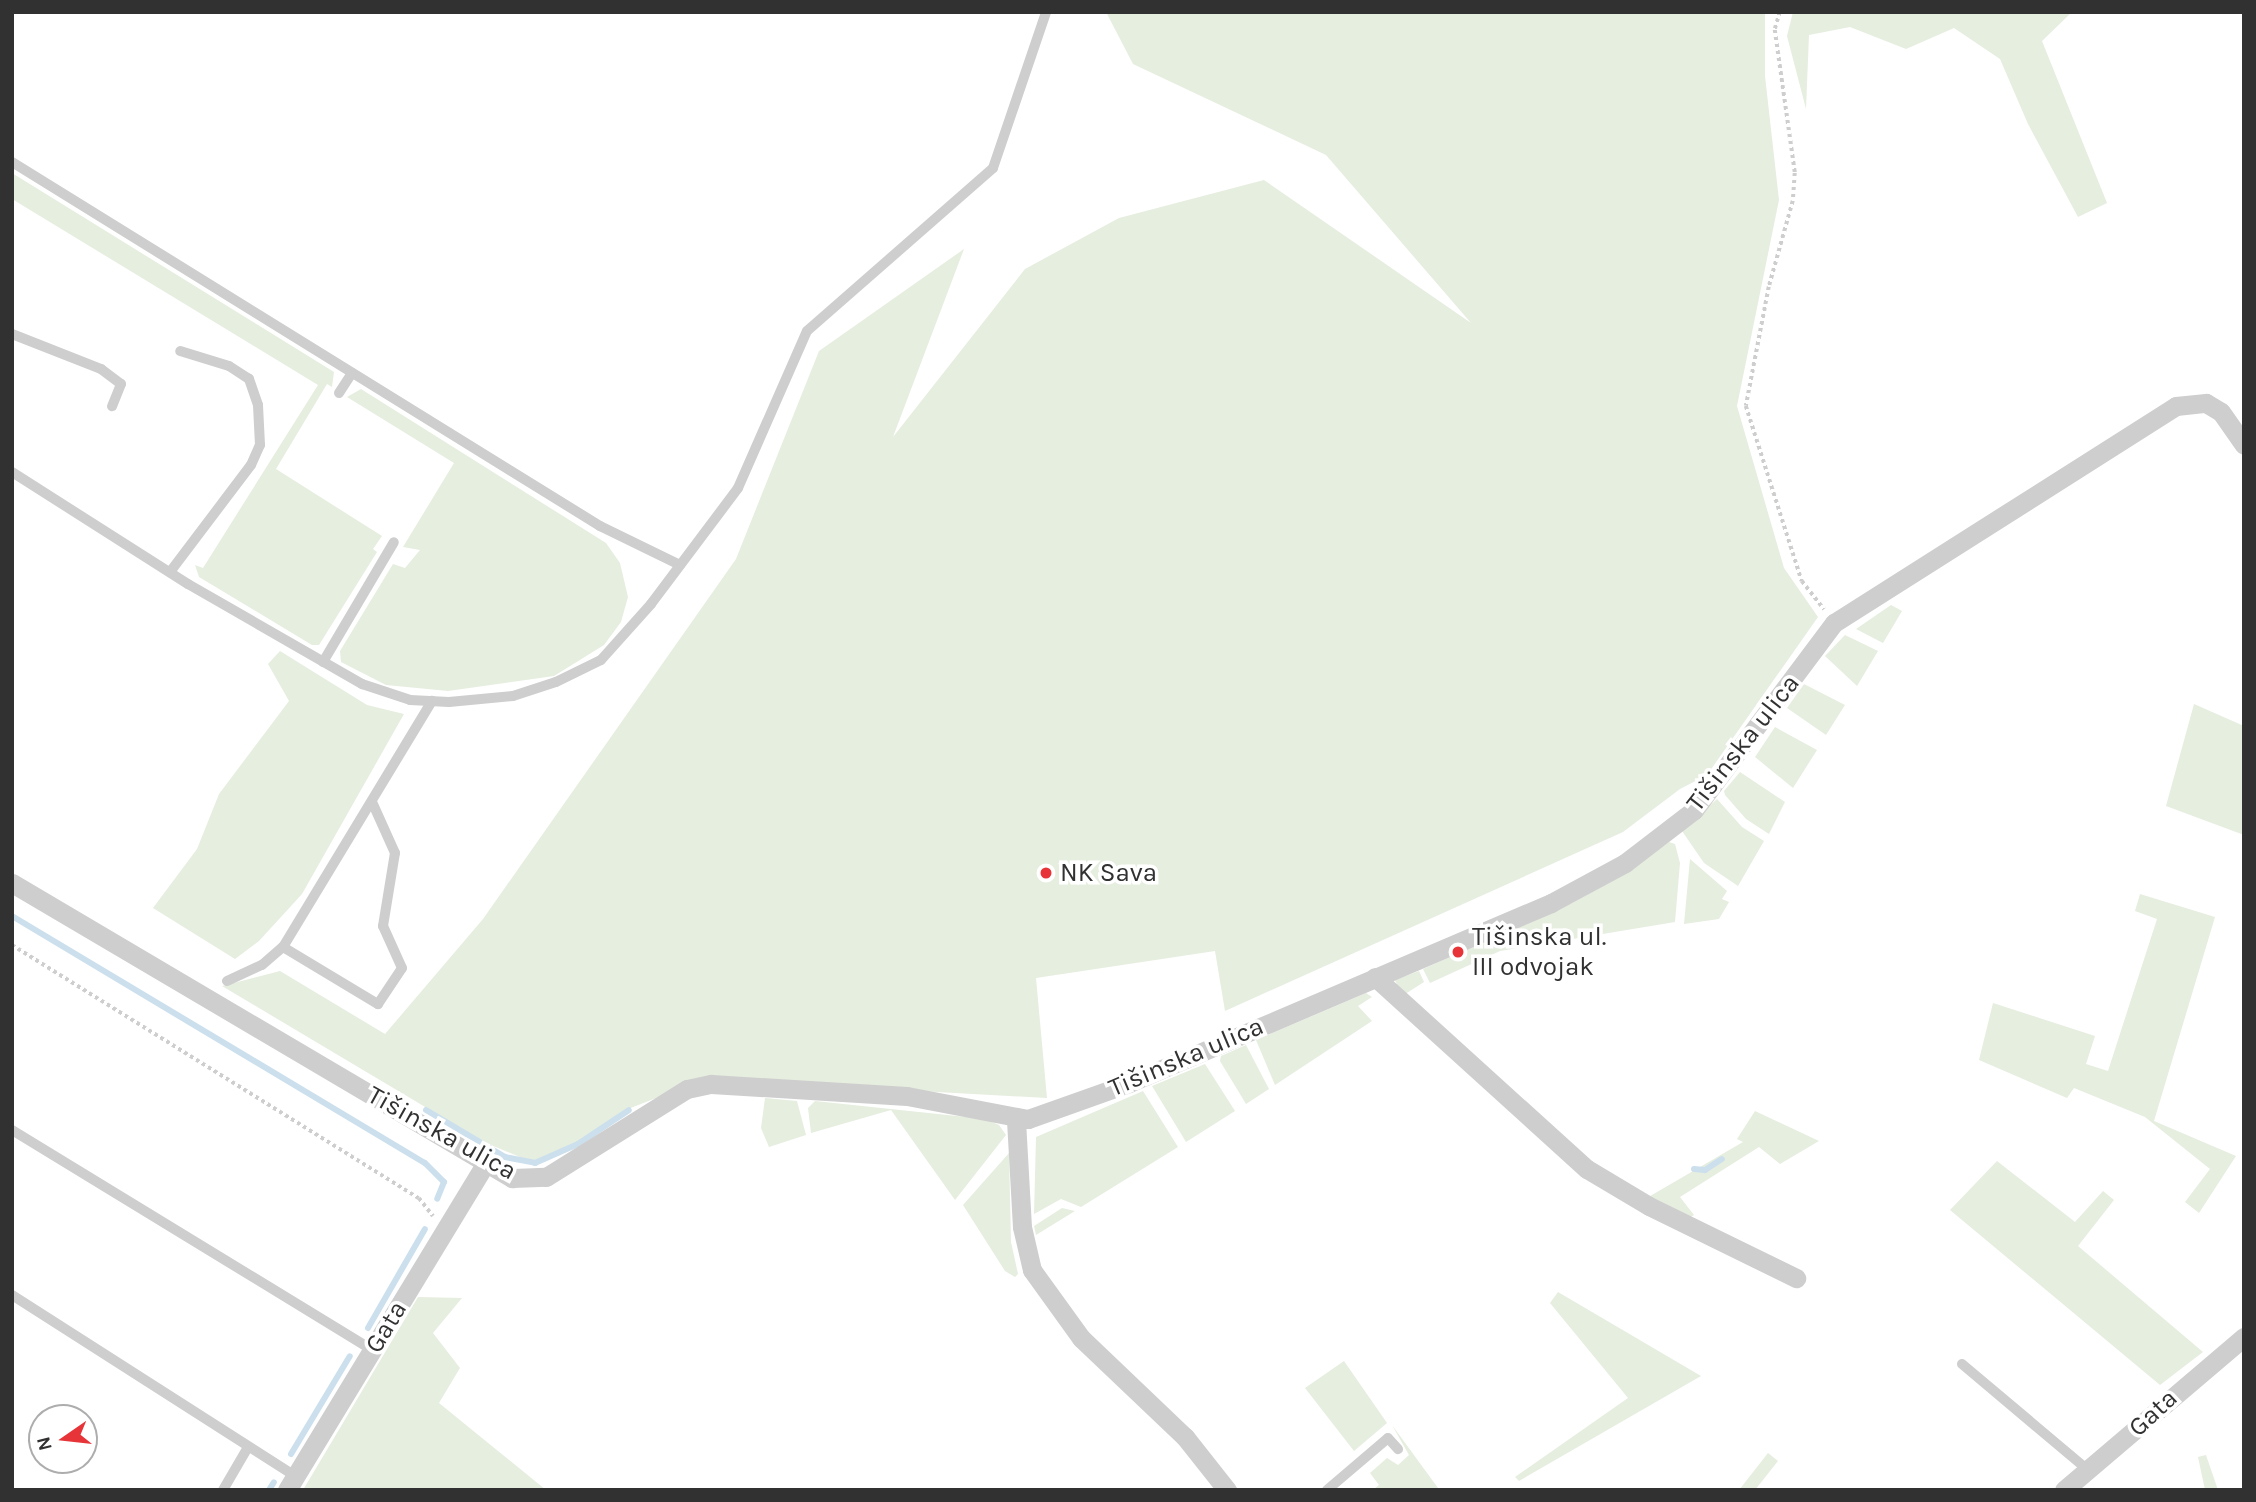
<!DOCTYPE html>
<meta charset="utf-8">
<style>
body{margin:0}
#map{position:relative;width:2256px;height:1502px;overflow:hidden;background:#fff;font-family:Karla,sans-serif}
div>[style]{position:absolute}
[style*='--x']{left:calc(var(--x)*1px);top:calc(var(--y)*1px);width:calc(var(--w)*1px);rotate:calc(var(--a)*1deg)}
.green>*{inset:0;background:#e6eedf}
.stream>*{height:6px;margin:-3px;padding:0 3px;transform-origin:3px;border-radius:3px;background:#ccdfed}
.path>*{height:3.5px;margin-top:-1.75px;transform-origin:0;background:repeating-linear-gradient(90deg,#cecece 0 3.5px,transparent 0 7px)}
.lane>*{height:10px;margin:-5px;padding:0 5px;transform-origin:5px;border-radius:5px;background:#cecece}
.street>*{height:19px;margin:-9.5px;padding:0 9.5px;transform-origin:9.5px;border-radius:9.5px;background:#cecece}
.dots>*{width:19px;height:19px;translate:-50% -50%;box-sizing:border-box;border:4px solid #fff;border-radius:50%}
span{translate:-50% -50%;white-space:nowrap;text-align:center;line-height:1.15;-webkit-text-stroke:7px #fff;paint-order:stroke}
.street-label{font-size:26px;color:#313131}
.poi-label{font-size:26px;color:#313131}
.left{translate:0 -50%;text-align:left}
.frame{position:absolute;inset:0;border:14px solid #313131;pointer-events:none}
.north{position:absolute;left:28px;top:1404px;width:70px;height:70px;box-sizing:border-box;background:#fff;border:2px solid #adadad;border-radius:50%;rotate:256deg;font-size:19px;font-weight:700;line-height:28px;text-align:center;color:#313131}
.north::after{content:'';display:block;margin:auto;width:24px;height:32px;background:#e73438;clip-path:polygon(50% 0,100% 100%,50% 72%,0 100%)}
</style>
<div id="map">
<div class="green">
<i style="clip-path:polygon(1106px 12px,1765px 12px,1765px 76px,1779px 200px,1737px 406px,1784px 568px,1818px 617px,1707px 775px,1680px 789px,1623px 832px,1225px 1011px,1215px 951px,1036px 978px,1047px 1098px,705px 1079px,628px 1109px,565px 1150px,542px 1161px,527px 1160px,484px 1142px,222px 986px,280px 971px,385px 1034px,483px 919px,736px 559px,819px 351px,964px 249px,893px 437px,1025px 269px,1119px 218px,1264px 180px,1471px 323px,1326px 155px,1133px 64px)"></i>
<i style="clip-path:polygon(1793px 12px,2072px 12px,2042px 41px,2107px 203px,2078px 217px,2028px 124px,2000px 59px,1954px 28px,1906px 49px,1850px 27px,1809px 35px,1806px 109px,1787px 36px)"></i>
<i style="clip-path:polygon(12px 173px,334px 372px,332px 387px,327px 384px,276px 469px,382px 536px,373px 549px,377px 552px,319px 645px,312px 645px,199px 577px,195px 565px,203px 568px,318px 385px,12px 199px)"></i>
<i style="clip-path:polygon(361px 389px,606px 543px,620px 563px,628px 597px,621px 622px,604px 645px,554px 676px,448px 691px,386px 685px,341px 662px,340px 651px,393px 564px,405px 568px,420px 550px,403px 547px,454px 463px,347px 397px)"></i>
<i style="clip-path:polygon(1891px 605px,1902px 611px,1883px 643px,1856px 629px)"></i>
<i style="clip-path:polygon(1845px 635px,1878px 651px,1857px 686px,1825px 656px)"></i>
<i style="clip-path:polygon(280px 651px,367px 705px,404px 714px,302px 894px,259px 941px,235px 959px,153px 908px,197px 849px,219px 794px,289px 701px,268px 664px)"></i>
<i style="clip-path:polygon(1804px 684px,1845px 705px,1826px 735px,1787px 708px)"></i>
<i style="clip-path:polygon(2194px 704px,2244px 726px,2244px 835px,2166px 806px)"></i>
<i style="clip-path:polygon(1775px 727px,1817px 750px,1793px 788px,1755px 757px)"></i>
<i style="clip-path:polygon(1740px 772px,1785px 802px,1769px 834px,1746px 819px,1725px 795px,1724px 791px)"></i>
<i style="clip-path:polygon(1717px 799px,1742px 827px,1764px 841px,1738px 886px,1704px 863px,1682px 831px)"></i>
<i style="clip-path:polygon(1669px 842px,1675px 844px,1680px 863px,1675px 922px,1500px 951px,1430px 983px,1423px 969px,1572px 903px,1625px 874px)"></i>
<i style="clip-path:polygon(1690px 859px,1727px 891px,1722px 899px,1729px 902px,1719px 919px,1684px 924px)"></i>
<i style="clip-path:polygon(2140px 894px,2215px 917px,2154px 1121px,2236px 1156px,2199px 1213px,2185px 1202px,2210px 1169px,2145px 1117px,2074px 1088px,2067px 1098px,1979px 1060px,1993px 1003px,2095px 1036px,2086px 1064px,2108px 1071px,2157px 919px,2135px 911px)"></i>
<i style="clip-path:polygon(1419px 971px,1424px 982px,1402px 996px,1395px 980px)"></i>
<i style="clip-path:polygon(1366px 993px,1372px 997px,1358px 1006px,1372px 1021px,1275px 1085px,1256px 1040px)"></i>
<i style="clip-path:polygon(1246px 1045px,1269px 1089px,1246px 1104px,1220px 1061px,1221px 1056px)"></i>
<i style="clip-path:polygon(1205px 1064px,1235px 1111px,1186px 1142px,1152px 1086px)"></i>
<i style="clip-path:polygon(1143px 1091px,1178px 1147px,1081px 1207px,1061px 1199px,1034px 1214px,1036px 1137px)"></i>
<i style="clip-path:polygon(765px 1098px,797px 1101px,806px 1135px,769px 1147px,761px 1128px)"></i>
<i style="clip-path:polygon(815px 1101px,985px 1119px,999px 1125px,1006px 1135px,955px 1200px,891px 1110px,811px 1133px,808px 1108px)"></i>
<i style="clip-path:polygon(1755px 1111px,1819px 1141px,1780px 1164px,1759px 1147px,1680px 1197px,1694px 1215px,1686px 1220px,1645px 1199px,1743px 1142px,1737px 1139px)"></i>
<i style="clip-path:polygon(1009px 1153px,1011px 1242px,1018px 1274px,1015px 1277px,1005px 1271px,963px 1205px)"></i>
<i style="clip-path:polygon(1997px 1161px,2075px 1222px,2103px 1191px,2114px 1200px,2078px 1246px,2203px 1352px,2160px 1385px,1950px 1210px)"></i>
<i style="clip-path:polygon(1062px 1208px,1075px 1211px,1036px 1235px,1034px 1226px)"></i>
<i style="clip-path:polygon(1558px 1292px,1701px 1376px,1519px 1481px,1515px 1477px,1628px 1398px,1550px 1303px)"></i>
<i style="clip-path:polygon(418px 1297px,462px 1298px,433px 1333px,460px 1368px,439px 1403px,546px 1490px,303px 1490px)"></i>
<i style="clip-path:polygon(1344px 1361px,1387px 1423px,1354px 1451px,1305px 1388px)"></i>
<i style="clip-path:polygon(1392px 1425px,1438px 1488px,1440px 1490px,1373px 1490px,1379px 1485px,1370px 1473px,1387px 1458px,1398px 1465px,1409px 1455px)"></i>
<i style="clip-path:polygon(1768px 1453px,1778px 1461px,1755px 1490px,1739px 1490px)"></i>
<i style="clip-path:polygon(2206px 1455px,2218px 1490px,2205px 1490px,2198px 1457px)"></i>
</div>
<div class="stream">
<i style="--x:12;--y:916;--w:481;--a:30.9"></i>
<i style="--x:425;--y:1163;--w:27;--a:45"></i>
<i style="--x:444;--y:1182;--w:18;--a:112"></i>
<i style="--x:426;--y:1110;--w:92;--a:30.7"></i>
<i style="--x:505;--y:1157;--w:31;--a:11"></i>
<i style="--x:535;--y:1163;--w:47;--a:-23.8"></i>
<i style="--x:578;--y:1144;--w:61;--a:-33.7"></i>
<i style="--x:1694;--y:1169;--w:11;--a:5"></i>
<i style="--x:1705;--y:1170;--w:20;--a:-33"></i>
<i style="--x:368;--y:1328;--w:114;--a:-60.1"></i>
<i style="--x:291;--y:1454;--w:114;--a:-59"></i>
<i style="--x:269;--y:1490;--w:9;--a:-58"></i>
</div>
<div class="path">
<i style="--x:1780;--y:12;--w:19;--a:106"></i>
<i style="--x:1775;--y:30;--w:144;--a:82"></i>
<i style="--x:1795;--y:173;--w:28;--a:94"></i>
<i style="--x:1793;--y:201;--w:89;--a:105.6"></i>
<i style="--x:1769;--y:287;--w:121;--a:100.9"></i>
<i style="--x:1746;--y:406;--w:184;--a:72.3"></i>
<i style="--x:1802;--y:581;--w:36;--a:52"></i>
<i style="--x:12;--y:945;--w:479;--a:31.9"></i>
<i style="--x:419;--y:1198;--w:23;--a:52"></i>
</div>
<div class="lane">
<i style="--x:12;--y:162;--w:692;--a:31.76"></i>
<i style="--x:600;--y:526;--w:89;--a:26"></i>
<i style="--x:12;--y:334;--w:96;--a:21.5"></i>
<i style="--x:101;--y:369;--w:25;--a:37"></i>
<i style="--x:121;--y:384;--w:24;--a:112"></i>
<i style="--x:339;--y:393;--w:24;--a:-57"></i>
<i style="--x:12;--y:472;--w:209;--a:32.5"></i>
<i style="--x:188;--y:584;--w:201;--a:29.9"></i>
<i style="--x:362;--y:684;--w:51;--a:18.4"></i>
<i style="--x:410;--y:700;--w:39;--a:3"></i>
<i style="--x:449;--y:702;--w:64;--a:-5.4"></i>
<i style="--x:513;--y:696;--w:45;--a:-18"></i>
<i style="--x:556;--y:682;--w:50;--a:-26.1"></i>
<i style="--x:601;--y:660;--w:75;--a:-48.2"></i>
<i style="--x:651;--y:604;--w:145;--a:-53.1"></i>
<i style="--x:738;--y:488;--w:171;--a:-66.3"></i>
<i style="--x:807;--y:331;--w:247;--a:-41.2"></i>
<i style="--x:993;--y:168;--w:165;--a:-71.2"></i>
<i style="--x:170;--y:572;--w:134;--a:-52.9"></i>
<i style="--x:251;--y:465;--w:22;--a:-66"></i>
<i style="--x:260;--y:445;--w:40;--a:-92.9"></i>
<i style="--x:258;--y:405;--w:28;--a:-109"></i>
<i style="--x:249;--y:379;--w:24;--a:-147"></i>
<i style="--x:229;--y:366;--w:51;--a:-163"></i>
<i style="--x:323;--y:662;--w:139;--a:-59.4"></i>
<i style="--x:283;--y:947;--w:111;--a:31"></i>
<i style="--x:378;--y:1004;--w:43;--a:-56.3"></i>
<i style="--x:402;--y:968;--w:46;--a:-114.3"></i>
<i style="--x:383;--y:926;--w:74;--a:-80.7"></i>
<i style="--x:395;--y:853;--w:54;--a:-114.2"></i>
<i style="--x:227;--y:981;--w:38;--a:-25"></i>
<i style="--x:262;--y:965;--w:28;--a:-41"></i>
<i style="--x:283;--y:947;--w:288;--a:-58.8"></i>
<i style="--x:12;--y:1130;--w:422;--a:31.4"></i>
<i style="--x:12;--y:1295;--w:336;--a:32.6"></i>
<i style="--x:1962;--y:1364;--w:165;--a:40.1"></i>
<i style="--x:223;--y:1490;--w:48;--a:-59.7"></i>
<i style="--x:1327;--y:1490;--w:80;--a:-40.4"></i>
<i style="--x:1388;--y:1438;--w:15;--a:48"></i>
</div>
<div class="street">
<i style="--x:12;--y:883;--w:581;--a:30.54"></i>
<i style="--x:512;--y:1178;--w:34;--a:-2"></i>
<i style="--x:546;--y:1177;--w:166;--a:-32"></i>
<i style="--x:687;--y:1089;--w:25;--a:-12"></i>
<i style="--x:711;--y:1084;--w:196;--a:3.5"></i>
<i style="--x:907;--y:1096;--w:123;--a:10.8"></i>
<i style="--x:1028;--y:1119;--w:107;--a:-19.6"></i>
<i style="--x:1129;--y:1083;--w:459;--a:-23.1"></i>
<i style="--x:1551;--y:903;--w:84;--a:-28.4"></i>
<i style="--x:1625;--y:863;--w:87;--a:-37.5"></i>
<i style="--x:1694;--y:810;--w:234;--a:-53.2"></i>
<i style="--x:1834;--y:623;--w:405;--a:-32.4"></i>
<i style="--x:2176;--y:406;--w:30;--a:-6"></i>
<i style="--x:2206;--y:403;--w:17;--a:31"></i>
<i style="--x:2221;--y:412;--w:40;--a:55.1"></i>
<i style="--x:1375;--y:977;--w:286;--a:42.2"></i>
<i style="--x:1587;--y:1169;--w:72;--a:30.8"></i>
<i style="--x:1649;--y:1206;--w:164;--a:26.1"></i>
<i style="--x:1016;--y:1120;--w:107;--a:86.8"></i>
<i style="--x:1022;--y:1227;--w:44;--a:76.9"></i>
<i style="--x:1032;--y:1270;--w:84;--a:54.2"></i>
<i style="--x:1081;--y:1338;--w:144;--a:43.6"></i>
<i style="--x:1185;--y:1437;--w:68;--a:51.6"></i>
<i style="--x:287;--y:1490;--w:383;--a:-58.7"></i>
<i style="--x:2064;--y:1490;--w:236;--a:-40.4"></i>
</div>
<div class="dots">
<i style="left:1046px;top:873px;background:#e73438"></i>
<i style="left:1458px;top:952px;background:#e73438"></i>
</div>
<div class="street-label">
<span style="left:1743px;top:743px;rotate:-52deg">Tišinska ulica</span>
<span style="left:1186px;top:1057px;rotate:-23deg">Tišinska ulica</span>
<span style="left:442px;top:1133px;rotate:29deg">Tišinska ulica</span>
<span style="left:386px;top:1327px;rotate:-59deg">Gata</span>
<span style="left:2153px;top:1413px;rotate:-43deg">Gata</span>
</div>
<div class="poi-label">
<span class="left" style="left:1060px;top:873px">NK Sava</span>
<span class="left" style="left:1472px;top:952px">Tišinska ul.<br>III odvojak</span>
</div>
<div class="frame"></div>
<div class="north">N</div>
</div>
